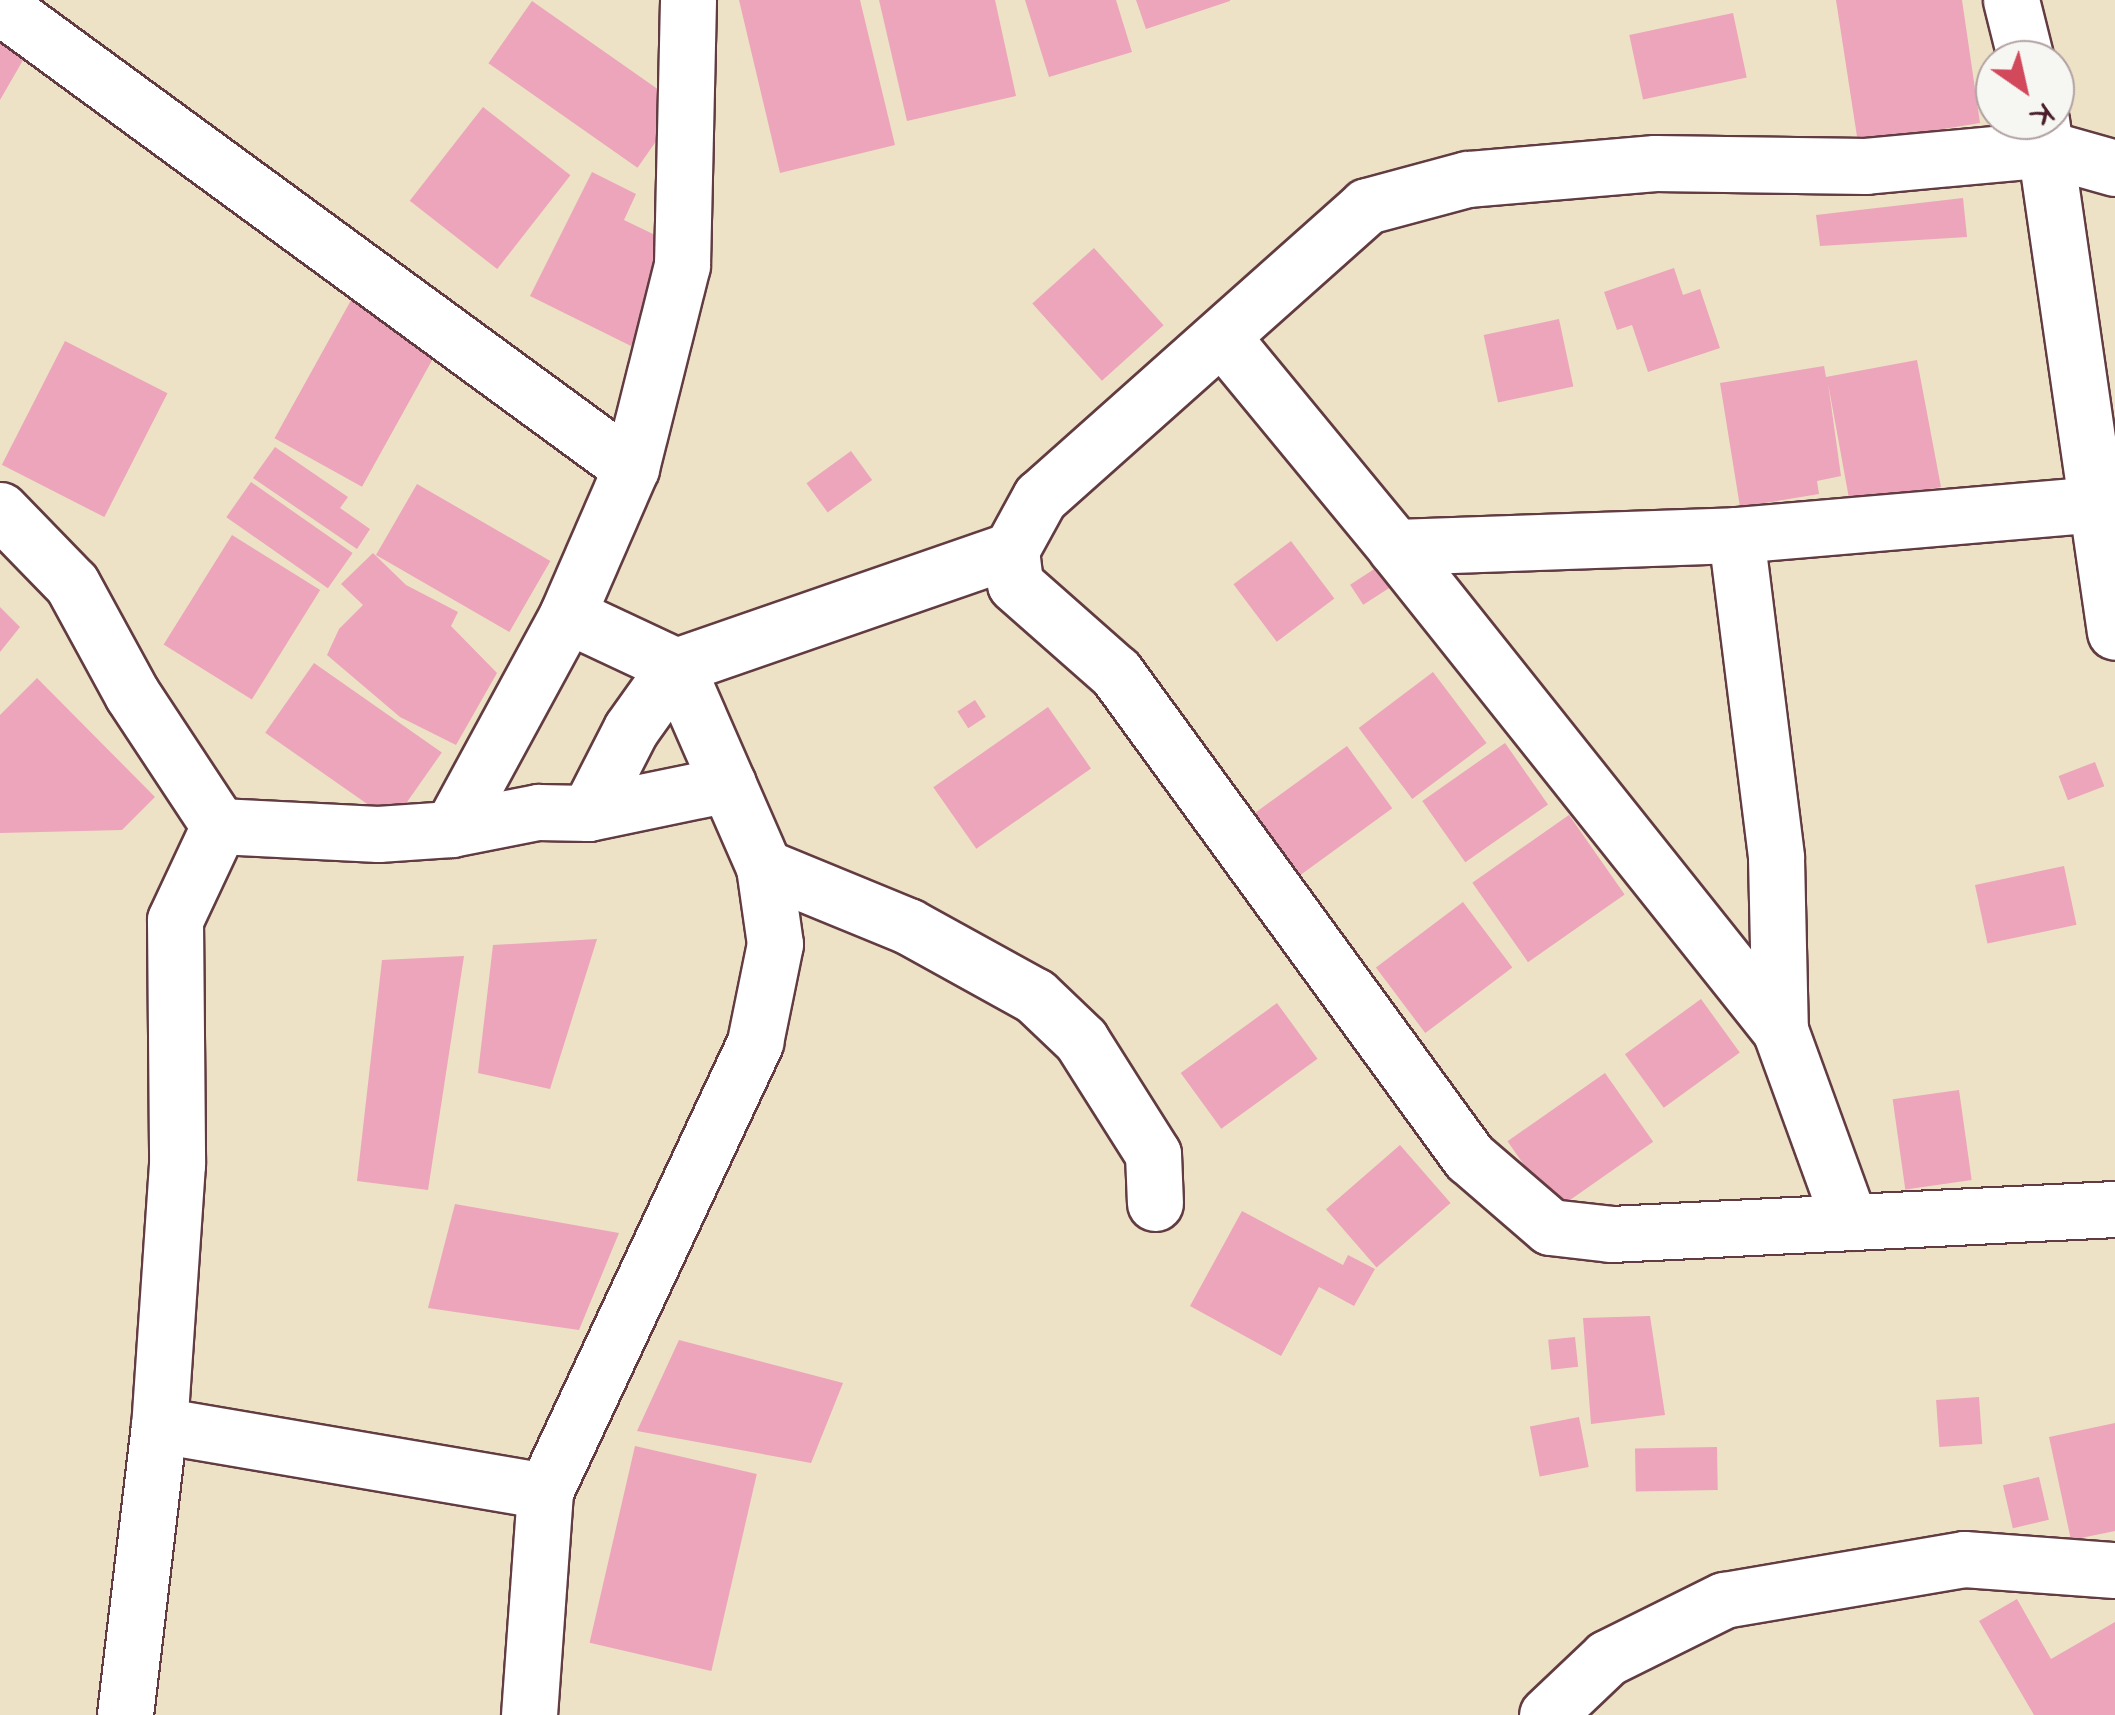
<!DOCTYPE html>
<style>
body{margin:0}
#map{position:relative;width:2115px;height:1715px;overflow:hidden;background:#ede2c5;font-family:Mynerve,sans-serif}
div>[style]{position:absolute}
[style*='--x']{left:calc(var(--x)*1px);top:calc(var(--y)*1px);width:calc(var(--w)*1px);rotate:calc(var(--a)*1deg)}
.building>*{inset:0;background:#eca5bb;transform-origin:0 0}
.roads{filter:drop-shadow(2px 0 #623c42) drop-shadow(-2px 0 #623c42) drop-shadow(0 2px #623c42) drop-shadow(0 -2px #623c42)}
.minor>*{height:55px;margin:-27.5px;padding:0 27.5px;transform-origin:27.5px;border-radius:27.5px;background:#fff}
span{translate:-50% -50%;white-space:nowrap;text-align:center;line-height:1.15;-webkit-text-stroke:8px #f6f6f2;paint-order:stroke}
.north{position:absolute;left:1975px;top:40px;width:100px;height:100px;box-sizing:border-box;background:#f6f6f2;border:2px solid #b1a0a2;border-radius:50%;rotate:146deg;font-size:28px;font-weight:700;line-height:40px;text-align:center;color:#4a1f2b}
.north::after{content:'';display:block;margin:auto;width:35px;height:45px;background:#d1495b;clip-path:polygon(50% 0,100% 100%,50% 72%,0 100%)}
</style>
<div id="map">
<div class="building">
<i style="clip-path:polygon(739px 0,860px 0,895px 145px,780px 173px)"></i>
<i style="clip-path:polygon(879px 0,995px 0,1016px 96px,907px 121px)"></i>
<i style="clip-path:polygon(1025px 0,1116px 0,1132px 52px,1049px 77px)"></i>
<i style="clip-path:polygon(1136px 0,1230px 0,1230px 1px,1146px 29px)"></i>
<i style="clip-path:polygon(1836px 0,1962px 0,1980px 123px,1858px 143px)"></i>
<i style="left:532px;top:1px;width:182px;height:76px;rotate:35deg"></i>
<i style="left:1733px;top:13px;width:66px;height:106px;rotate:78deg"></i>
<i style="clip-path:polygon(0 40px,26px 55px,0 100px)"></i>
<i style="left:483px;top:107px;width:111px;height:119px;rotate:38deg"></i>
<i style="clip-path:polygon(592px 172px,636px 194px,624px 220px,680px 247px,631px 346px,530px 296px)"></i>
<i style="clip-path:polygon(1963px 198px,1967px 237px,1820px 246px,1816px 215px)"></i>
<i style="left:1094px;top:248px;width:104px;height:83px;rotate:48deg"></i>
<i style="clip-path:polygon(1674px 268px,1683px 295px,1700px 289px,1720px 348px,1648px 372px,1632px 325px,1617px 330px,1604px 292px)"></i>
<i style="left:355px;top:293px;width:100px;height:166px;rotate:29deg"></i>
<i style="left:1559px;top:319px;width:69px;height:77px;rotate:78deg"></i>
<i style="left:65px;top:341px;width:115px;height:139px;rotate:27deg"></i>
<i style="clip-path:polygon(1917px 360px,1941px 487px,1850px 504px,1828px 383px,1841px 476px,1817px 481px,1819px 494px,1740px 507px,1720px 383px,1824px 366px,1826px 377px)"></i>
<i style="clip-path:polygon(275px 447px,348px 497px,340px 508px,370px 529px,357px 549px,253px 478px)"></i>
<i style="left:851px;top:451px;width:36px;height:55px;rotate:54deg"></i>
<i style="left:251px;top:482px;width:124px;height:43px;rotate:35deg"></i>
<i style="left:417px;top:484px;width:154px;height:82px;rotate:30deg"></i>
<i style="left:232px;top:535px;width:104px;height:129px;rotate:32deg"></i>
<i style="left:1291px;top:541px;width:72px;height:72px;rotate:53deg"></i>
<i style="clip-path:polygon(373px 553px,406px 585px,458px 612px,451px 626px,497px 673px,456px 745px,400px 717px,327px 655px,339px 629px,363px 605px,341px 584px)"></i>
<i style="left:1382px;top:564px;width:24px;height:38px;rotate:57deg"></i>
<i style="clip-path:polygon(0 607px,20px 627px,0 652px)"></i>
<i style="left:314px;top:663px;width:156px;height:85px;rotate:35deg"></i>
<i style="left:1433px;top:672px;width:89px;height:93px;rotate:53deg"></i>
<i style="clip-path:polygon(37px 678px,155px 797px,122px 830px,0 833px,0 715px)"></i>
<i style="left:975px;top:700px;width:20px;height:21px;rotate:57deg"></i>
<i style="left:1048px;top:707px;width:75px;height:140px;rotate:55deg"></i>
<i style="left:1505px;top:743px;width:75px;height:101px;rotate:55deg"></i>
<i style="left:1347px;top:746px;width:77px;height:116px;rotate:54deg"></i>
<i style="left:2095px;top:762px;width:26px;height:39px;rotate:69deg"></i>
<i style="left:1569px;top:815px;width:97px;height:118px;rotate:55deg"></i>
<i style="left:2064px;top:866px;width:60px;height:91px;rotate:78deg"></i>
<i style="left:1463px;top:902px;width:82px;height:109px;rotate:53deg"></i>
<i style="clip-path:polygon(597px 939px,550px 1089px,478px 1073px,493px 945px)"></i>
<i style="clip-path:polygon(464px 956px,428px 1190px,357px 1181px,382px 960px)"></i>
<i style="left:1701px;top:999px;width:66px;height:94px;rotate:54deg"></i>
<i style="left:1277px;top:1003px;width:69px;height:119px;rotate:54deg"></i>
<i style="left:1605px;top:1073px;width:84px;height:119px;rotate:55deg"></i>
<i style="left:1959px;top:1090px;width:91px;height:67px;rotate:82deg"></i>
<i style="left:1400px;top:1145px;width:77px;height:98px;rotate:49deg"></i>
<i style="clip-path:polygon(455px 1204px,619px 1233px,579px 1330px,428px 1308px)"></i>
<i style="clip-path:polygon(1242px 1211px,1343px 1265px,1348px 1255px,1375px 1269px,1354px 1306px,1319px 1287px,1281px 1356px,1190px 1306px)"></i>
<i style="clip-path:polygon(1650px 1316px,1665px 1415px,1591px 1424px,1583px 1318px)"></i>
<i style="left:1575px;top:1337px;width:30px;height:27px;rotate:84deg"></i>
<i style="clip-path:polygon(679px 1340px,843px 1383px,811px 1463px,637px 1431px)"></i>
<i style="left:1979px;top:1397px;width:47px;height:43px;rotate:86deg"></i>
<i style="left:1579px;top:1417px;width:51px;height:50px;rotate:79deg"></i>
<i style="clip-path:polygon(2115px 1423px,2115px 1531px,2071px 1540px,2049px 1437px)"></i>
<i style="left:635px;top:1446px;width:125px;height:202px;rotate:13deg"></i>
<i style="left:1717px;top:1447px;width:43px;height:82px;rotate:89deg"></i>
<i style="left:2039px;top:1477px;width:44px;height:37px;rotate:77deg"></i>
<i style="clip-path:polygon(2017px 1599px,2051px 1659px,2115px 1622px,2115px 1715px,2034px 1715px,1979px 1621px)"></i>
</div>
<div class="roads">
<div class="minor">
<i style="--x:2011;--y:0;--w:62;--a:76"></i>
<i style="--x:0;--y:6;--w:782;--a:36.21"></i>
<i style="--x:2041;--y:120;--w:517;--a:81.78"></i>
<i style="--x:2115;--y:168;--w:70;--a:-164.2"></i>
<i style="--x:2048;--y:149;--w:183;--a:174.7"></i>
<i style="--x:1866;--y:166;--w:211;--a:-179.2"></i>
<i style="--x:1655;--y:163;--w:189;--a:175.1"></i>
<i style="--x:1467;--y:179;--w:104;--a:164.9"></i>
<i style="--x:1367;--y:206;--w:438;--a:138.3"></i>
<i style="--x:1040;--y:497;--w:60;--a:118.7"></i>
<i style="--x:1011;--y:550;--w:34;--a:83"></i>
<i style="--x:1015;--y:584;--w:135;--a:41.4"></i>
<i style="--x:1116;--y:673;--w:599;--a:53.9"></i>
<i style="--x:1469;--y:1157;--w:107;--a:40.8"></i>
<i style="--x:1550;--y:1227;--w:61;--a:6.5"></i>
<i style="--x:1611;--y:1234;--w:505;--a:-2.84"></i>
<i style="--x:1222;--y:337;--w:272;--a:50.5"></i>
<i style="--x:1395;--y:547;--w:341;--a:-2"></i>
<i style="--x:1736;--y:535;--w:359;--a:-4.9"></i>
<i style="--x:0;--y:510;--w:103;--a:45.8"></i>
<i style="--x:72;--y:584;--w:125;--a:61.4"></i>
<i style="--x:132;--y:694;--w:158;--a:56.6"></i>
<i style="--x:219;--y:826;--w:104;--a:115.1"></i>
<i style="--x:175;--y:920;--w:244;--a:89.5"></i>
<i style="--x:177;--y:1164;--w:262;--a:93.9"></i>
<i style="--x:159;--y:1425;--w:292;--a:96.7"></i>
<i style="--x:1736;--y:535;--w:325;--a:82.9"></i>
<i style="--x:1776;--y:858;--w:172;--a:88.7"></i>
<i style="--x:1395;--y:547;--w:618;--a:51.44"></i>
<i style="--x:1780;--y:1030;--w:204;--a:70"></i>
<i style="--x:588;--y:813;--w:94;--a:-62.9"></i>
<i style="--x:631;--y:729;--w:77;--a:-54.5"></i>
<i style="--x:676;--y:666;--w:355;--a:-19.1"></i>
<i style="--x:219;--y:826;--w:159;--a:2.9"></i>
<i style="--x:378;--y:834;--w:73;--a:-3.9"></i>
<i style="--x:451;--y:829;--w:89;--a:-11.1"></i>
<i style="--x:538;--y:812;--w:50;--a:1.1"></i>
<i style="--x:588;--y:813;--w:143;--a:-11.7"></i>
<i style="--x:451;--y:829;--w:243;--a:-61.5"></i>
<i style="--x:567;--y:615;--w:160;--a:-66.5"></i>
<i style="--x:631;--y:468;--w:209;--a:-75.9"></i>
<i style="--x:682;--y:265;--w:265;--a:-88.7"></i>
<i style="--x:764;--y:867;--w:156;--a:22.3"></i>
<i style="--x:908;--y:926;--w:145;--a:28.9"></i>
<i style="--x:1035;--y:996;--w:64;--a:43.7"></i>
<i style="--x:1081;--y:1040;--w:135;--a:57.7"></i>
<i style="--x:1153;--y:1154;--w:49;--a:87.7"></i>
<i style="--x:159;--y:1425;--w:392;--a:9.7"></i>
<i style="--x:545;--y:1491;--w:496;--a:-64.9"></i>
<i style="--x:755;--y:1042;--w:100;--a:-78.5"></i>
<i style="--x:775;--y:944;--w:78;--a:-98.1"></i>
<i style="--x:764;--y:867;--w:219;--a:-113.6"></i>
<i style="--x:676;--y:666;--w:120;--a:-154.9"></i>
<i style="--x:529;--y:1715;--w:225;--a:-85.9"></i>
<i style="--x:1547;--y:1715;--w:83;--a:-43.5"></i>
<i style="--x:1607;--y:1658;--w:131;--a:-26.4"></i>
<i style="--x:1724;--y:1600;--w:243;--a:-9.7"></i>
<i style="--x:1964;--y:1559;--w:151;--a:4.2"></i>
</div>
</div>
<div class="north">K</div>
</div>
